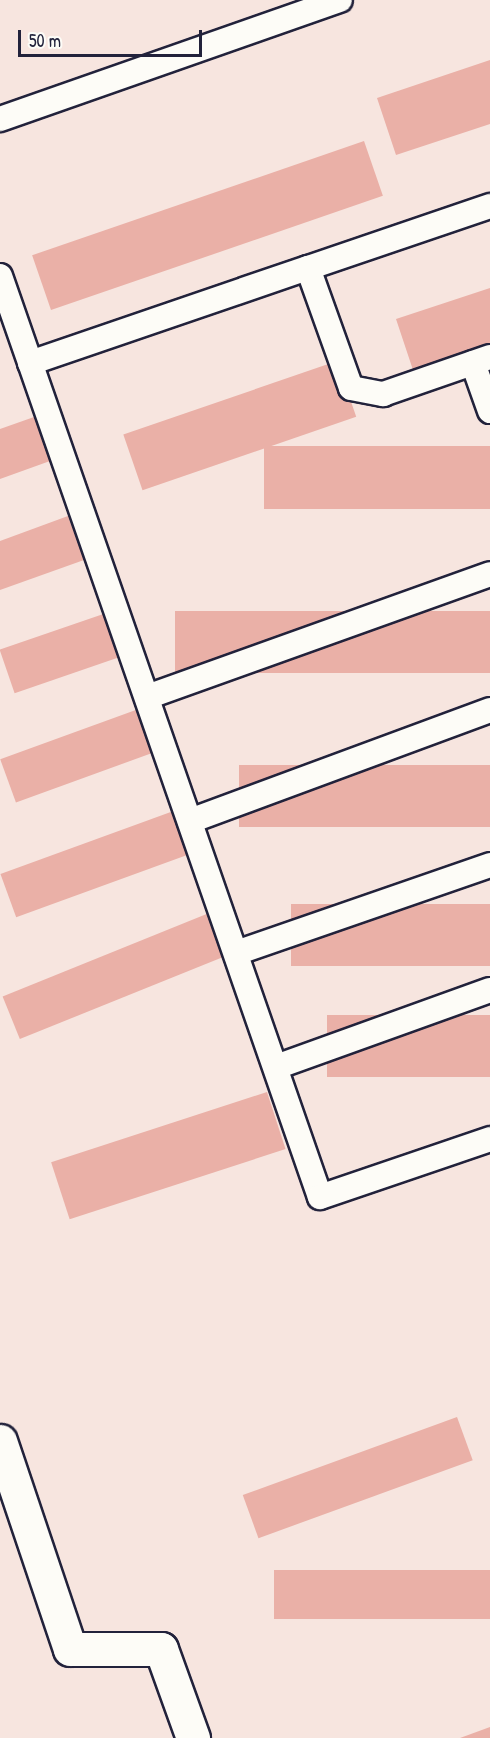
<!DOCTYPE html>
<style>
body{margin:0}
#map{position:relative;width:490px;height:1738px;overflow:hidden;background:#f7e5df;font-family:"Patrick Hand",sans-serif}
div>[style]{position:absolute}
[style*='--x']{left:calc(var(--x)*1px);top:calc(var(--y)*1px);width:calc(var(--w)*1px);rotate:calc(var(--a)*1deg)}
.building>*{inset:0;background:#eab0a7;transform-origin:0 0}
.roads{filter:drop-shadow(2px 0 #22223b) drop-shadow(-2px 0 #22223b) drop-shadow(0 2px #22223b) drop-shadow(0 -2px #22223b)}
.street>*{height:24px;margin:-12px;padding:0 12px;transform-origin:12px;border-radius:12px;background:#fdfcf7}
.secondary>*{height:33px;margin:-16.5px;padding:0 16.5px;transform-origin:16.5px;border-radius:16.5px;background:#fdfcf7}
span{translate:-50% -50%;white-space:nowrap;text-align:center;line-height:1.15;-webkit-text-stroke:4.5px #fdfcf7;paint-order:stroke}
.scale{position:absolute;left:18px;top:30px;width:184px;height:27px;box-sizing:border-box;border:3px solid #22223b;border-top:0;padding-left:8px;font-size:18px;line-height:21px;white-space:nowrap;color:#22223b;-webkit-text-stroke:4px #fdfcf7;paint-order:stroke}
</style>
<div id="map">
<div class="building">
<i style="clip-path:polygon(490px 60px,490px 124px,396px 155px,377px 98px)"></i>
<i style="left:364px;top:141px;width:58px;height:351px;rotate:71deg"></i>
<i style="clip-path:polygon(490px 288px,490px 351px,415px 376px,396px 319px)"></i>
<i style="left:337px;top:361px;width:59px;height:226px;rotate:71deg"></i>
<i style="clip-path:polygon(34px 417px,50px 461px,0 479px,0 429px)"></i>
<i style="left:490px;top:446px;width:63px;height:226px;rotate:90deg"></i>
<i style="clip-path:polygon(68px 516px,84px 560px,0 590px,0 541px)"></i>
<i style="left:115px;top:610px;width:46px;height:122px;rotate:71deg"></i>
<i style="left:490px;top:611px;width:62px;height:315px;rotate:90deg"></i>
<i style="left:144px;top:707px;width:46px;height:153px;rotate:70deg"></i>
<i style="left:490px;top:765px;width:62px;height:251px;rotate:90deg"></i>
<i style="left:179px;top:809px;width:46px;height:190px;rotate:70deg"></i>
<i style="left:490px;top:904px;width:62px;height:199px;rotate:90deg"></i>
<i style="left:214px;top:911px;width:46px;height:228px;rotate:68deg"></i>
<i style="left:490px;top:1015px;width:62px;height:163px;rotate:90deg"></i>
<i style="left:267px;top:1092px;width:60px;height:227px;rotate:72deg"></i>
<i style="left:457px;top:1417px;width:46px;height:228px;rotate:70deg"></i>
<i style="left:490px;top:1570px;width:49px;height:216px;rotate:90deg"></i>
<i style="clip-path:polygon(490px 1727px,490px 1738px,460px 1738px)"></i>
</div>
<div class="roads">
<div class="street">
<i style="--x:0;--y:119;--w:360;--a:-19.3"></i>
<i style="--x:490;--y:206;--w:192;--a:161.2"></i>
<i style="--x:308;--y:268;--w:127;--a:70.3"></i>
<i style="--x:351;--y:388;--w:33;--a:11"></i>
<i style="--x:383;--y:394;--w:113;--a:-19.1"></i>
<i style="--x:0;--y:276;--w:975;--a:70.84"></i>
<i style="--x:320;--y:1197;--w:180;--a:-18.8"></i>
<i style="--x:30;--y:363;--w:294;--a:-18.9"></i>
<i style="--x:473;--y:363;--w:51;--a:70.5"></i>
<i style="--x:147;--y:697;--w:364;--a:-19.7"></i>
<i style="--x:190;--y:821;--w:320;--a:-20.3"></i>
<i style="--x:236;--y:953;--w:269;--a:-19.1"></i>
<i style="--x:276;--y:1067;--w:227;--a:-19.8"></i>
</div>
<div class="secondary">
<i style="--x:0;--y:1441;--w:219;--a:71.4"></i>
<i style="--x:70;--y:1649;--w:91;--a:0"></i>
<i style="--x:161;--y:1649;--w:95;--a:70.2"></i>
</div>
</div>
<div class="scale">50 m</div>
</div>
